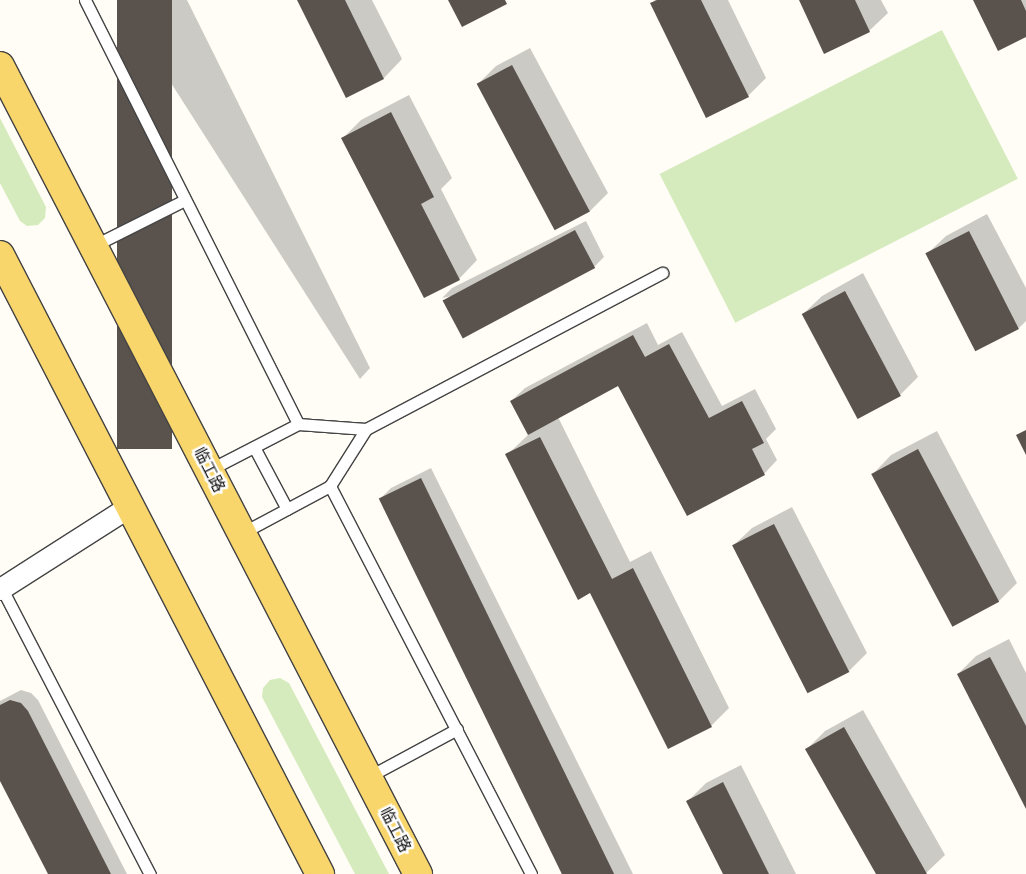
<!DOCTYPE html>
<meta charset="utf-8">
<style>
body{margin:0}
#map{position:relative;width:1026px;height:874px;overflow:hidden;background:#fffdf5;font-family:"Times New Roman","Noto Sans SC",serif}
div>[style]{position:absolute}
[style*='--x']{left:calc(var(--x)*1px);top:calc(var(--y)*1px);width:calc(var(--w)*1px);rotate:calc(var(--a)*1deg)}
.green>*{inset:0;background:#d5ebbd;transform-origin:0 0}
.shadow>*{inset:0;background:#0003}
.building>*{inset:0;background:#5a524d;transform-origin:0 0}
.roads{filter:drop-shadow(1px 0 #444) drop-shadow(-1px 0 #444) drop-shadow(0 1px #444) drop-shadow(0 -1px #444)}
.service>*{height:11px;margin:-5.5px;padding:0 5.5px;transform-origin:5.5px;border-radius:5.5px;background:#fff}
.minor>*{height:21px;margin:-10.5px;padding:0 10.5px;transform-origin:10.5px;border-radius:10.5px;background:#fff}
.primary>*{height:28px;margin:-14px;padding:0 14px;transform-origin:14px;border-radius:14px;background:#f9d66b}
span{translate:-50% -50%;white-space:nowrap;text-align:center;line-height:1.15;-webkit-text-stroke:5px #fff;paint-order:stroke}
.street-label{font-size:16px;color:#111}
</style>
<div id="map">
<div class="green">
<i style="left:942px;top:30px;width:167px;height:317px;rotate:63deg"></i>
<i style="clip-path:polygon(0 118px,46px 207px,45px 218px,38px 225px,27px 226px,20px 221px,0 183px)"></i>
<i style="clip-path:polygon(280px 678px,289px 683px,389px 874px,355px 874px,262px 697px,263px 688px,270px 680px)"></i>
</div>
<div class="shadow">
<i style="clip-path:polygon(118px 0,187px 0,370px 368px,360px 379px)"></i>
<i style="clip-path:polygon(298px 0,372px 0,402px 59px,384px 78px,346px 96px)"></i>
<i style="clip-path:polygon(655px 0,728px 0,766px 78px,748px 96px,652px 4px)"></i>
<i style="clip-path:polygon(800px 0,881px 0,888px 13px,869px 31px)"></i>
<i style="clip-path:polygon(975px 0,1026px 0,1026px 35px)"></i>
<i style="clip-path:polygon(530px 48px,608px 193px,590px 211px,556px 229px,478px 84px,496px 66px)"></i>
<i style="clip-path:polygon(409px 95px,452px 178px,441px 189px,477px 260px,459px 279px,343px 138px,361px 120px)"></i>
<i style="clip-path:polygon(987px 214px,1026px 288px,1026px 321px,1019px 328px,927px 254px,946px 236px)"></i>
<i style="clip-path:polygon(586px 221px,604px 257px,594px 267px,442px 298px,452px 288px)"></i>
<i style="clip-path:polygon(863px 273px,918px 377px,900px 395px,803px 314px,822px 296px)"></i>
<i style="clip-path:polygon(647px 323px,658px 345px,682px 332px,722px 406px,755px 389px,776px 429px,766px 439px,777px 460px,764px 474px,619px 385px,558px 417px,630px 562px,651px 551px,729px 708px,711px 726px,591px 592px,507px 455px,529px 434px,511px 401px,525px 388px)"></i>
<i style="clip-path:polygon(937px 431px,1017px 583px,999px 601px,873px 474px,891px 455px)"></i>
<i style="clip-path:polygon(431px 468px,633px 874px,567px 874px,380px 499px,391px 488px)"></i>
<i style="clip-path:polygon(792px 507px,867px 653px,849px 671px,733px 546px,752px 528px)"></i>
<i style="clip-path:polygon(1009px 639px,1026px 673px,1026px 806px,958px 674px,976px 656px)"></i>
<i style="clip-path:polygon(21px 690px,31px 693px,38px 700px,127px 874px,49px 874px,0 778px,0 701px)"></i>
<i style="clip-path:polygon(863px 710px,945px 855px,925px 874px,877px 874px,807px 749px,825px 731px)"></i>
<i style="clip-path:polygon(741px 765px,796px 874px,724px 874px,688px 801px,706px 783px)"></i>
</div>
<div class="building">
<i style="left:117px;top:0;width:55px;height:449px"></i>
<i style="clip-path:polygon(297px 0,345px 0,384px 79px,346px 98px)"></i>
<i style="clip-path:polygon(448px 0,505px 0,507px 4px,462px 27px)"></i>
<i style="clip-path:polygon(657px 0,701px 0,749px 97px,706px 118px,650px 3px)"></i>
<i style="clip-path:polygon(799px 0,855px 0,870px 32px,824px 54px)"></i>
<i style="clip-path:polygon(973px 0,1021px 0,1026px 11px,1026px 37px,998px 51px)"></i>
<i style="left:512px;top:65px;width:166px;height:40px;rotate:62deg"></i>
<i style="clip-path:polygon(391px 112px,434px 197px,421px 204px,460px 280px,424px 298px,341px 138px)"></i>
<i style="left:575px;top:230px;width:43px;height:150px;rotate:62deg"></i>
<i style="left:969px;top:231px;width:110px;height:49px;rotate:63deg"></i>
<i style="left:845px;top:291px;width:119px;height:49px;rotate:62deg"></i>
<i style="clip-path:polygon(633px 335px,645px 357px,669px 344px,709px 418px,742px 401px,764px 443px,752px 449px,765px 475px,687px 516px,618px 386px,528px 435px,510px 401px)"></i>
<i style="clip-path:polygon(1026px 430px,1026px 455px,1016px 435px)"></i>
<i style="clip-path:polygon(540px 437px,612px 579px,633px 568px,712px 727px,668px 749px,590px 593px,578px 600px,505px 454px)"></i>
<i style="left:918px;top:449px;width:173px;height:53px;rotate:62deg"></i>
<i style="left:421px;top:478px;width:442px;height:47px;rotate:64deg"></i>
<i style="left:774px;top:524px;width:166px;height:47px;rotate:63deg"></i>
<i style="clip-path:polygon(990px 657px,1026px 726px,1026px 809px,957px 674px)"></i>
<i style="clip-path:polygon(10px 700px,21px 703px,28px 711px,111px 874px,48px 874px,0 781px,0 705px)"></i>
<i style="clip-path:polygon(844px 727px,927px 874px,876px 874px,805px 749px)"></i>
<i style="clip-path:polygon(723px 782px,769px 874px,723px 874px,686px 801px)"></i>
</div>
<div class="roads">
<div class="service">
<i style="--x:85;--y:0;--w:474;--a:63.3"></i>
<i style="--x:93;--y:246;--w:103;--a:-26.6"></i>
<i style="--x:366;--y:429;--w:335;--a:-27.8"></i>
<i style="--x:254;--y:447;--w:70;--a:62"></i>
<i style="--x:209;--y:470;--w:100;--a:-27.3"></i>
<i style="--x:298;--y:424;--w:68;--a:4.2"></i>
<i style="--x:366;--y:429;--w:67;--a:122.3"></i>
<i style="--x:330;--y:486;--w:100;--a:151.9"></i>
<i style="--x:330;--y:486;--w:437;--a:62.6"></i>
<i style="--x:0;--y:585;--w:326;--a:62.6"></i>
<i style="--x:368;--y:777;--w:101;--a:-28.3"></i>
</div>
<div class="minor">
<i style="--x:0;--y:589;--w:154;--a:-32.6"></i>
</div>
<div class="primary">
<i style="--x:0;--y:66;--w:910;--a:62.65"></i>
<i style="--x:0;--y:255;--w:697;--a:62.66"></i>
</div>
</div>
<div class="street-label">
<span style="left:209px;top:470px;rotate:63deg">临工路</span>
<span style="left:395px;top:830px;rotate:63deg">临工路</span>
</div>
</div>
